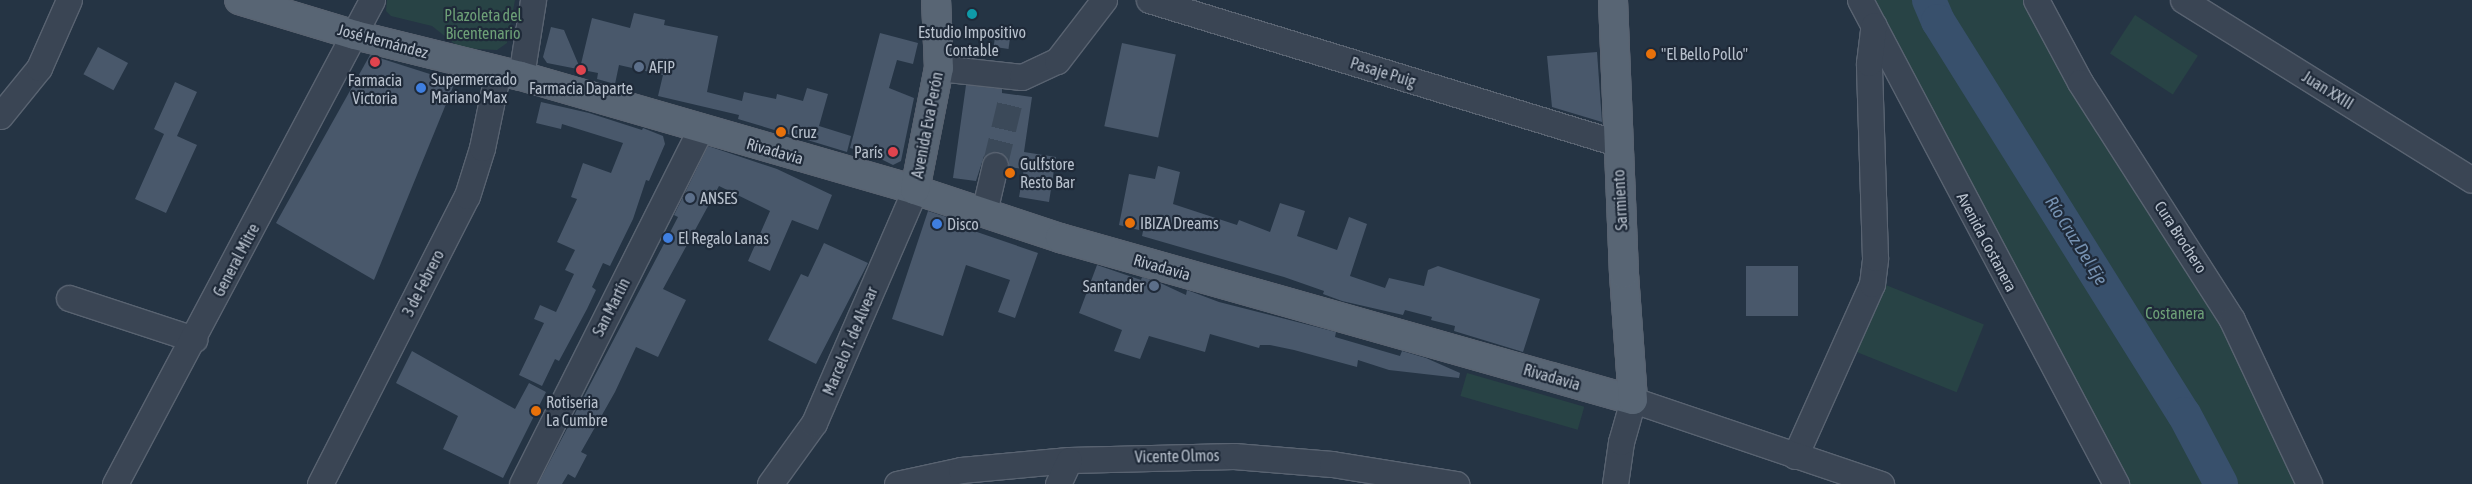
<!DOCTYPE html>
<meta charset="utf-8">
<style>
body{margin:0}
#map{position:relative;width:2472px;height:484px;overflow:hidden;background:#253444;font-family:"Asap Condensed",sans-serif}
div>[style]{position:absolute}
[style*='--x']{left:calc(var(--x)*1px);top:calc(var(--y)*1px);width:calc(var(--w)*1px);rotate:calc(var(--a)*1deg)}
.green>*{inset:0;background:#284345;transform-origin:0 0}
.river>*{height:34px;margin:-17px;padding:0 17px;transform-origin:17px;border-radius:17px;background:#38506c}
.building>*{inset:0;background:#49586b;transform-origin:0 0}
.minor-tunnel>*{height:25px;margin-top:-12.5px;transform-origin:0;background:repeating-linear-gradient(90deg,#3b4959 0 25px,transparent 0 37px)}
.roads{filter:drop-shadow(1px 0 #596371) drop-shadow(-1px 0 #596371) drop-shadow(0 1px #596371) drop-shadow(0 -1px #596371)}
.minor>*{height:25px;margin:-12.5px;padding:0 12.5px;transform-origin:12.5px;border-radius:12.5px;background:#3a4554}
.major>*{height:28px;margin:-14px;padding:0 14px;transform-origin:14px;border-radius:14px;background:#586574}
.dots>*{width:14px;height:14px;translate:-50% -50%;box-sizing:border-box;border:2px solid #1f2a39;border-radius:50%}
span{translate:-50% -50%;white-space:nowrap;text-align:center;line-height:1.15;-webkit-text-stroke:4.5px #1f2a39;paint-order:stroke}
.park-label{font-size:16px;color:#6da077}
.poi-label{font-size:16px;color:#b8c1cd}
.left{translate:0 -50%;text-align:left}
.right{translate:-100% -50%;text-align:right}
.street-label{font-size:16px;color:#b8c1cd}
.water-label{font-size:18px;color:#7692b2;font-style:italic}
</style>
<div id="map">
<div class="green">
<i style="clip-path:polygon(387px 0,515px 0,507px 43px,497px 50px,460px 48px,432px 26px,391px 16px,386px 11px)"></i>
<i style="clip-path:polygon(1860px 0,2036px 0,2211px 284px,2309px 484px,2221px 484px,2184px 414px,2010px 136px,2214px 484px,2116px 484px)"></i>
<i style="left:2135px;top:15px;width:75px;height:46px;rotate:33deg"></i>
<i style="left:1881px;top:283px;width:111px;height:73px;rotate:22deg"></i>
<i style="left:1467px;top:373px;width:122px;height:24px;rotate:16deg"></i>
</div>
<div class="river">
<i style="--x:1929;--y:0;--w:23;--a:67"></i>
<i style="--x:1938;--y:21;--w:464;--a:58"></i>
<i style="--x:2184;--y:414;--w:79;--a:62.1"></i>
</div>
<div class="building">
<i style="clip-path:polygon(634px 13px,665px 20px,664px 25px,718px 36px,707px 92px,742px 101px,744px 92px,776px 99px,777px 94px,803px 101px,807px 88px,828px 94px,819px 126px,851px 136px,847px 152px,738px 119px,739px 115px,658px 96px,663px 75px,619px 65px,615px 84px,597px 79px,598px 73px,547px 63px,543px 57px,551px 27px,564px 30px,580px 68px,592px 18px,630px 28px)"></i>
<i style="left:996px;top:30px;width:15px;height:17px;rotate:8deg"></i>
<i style="clip-path:polygon(880px 33px,918px 43px,913px 64px,897px 60px,889px 88px,914px 98px,901px 161px,893px 165px,881px 159px,882px 156px,850px 148px)"></i>
<i style="left:1122px;top:43px;width:55px;height:85px;rotate:12deg"></i>
<i style="left:98px;top:47px;width:34px;height:31px;rotate:28deg"></i>
<i style="clip-path:polygon(1597px 52px,1602px 122px,1552px 107px,1547px 56px)"></i>
<i style="clip-path:polygon(370px 55px,455px 82px,374px 280px,276px 223px)"></i>
<i style="clip-path:polygon(175px 82px,197px 92px,177px 136px,197px 145px,166px 213px,135px 199px,164px 134px,154px 129px)"></i>
<i style="clip-path:polygon(966px 85px,1002px 89px,1002px 93px,1032px 97px,1024px 152px,1056px 157px,1049px 202px,1019px 197px,1024px 169px,1009px 167px,1005px 155px,999px 151px,984px 156px,976px 181px,953px 178px)"></i>
<i style="clip-path:polygon(541px 102px,589px 113px,642px 130px,643px 128px,663px 136px,665px 144px,649px 181px,646px 180px,633px 219px,610px 266px,603px 263px,592px 287px,596px 290px,587px 309px,559px 361px,555px 359px,542px 386px,519px 375px,544px 323px,534px 319px,540px 305px,556px 312px,574px 274px,565px 270px,575px 250px,557px 242px,577px 199px,571px 197px,583px 163px,611px 173px,623px 143px,562px 124px,561px 129px,536px 123px)"></i>
<i style="clip-path:polygon(708px 146px,777px 169px,832px 195px,818px 230px,792px 220px,770px 271px,748px 261px,770px 211px,719px 186px,663px 289px,686px 300px,658px 357px,636px 347px,615px 392px,581px 452px,587px 455px,575px 478px,568px 474px,562px 484px,538px 484px,678px 217px,674px 215px)"></i>
<i style="clip-path:polygon(1158px 166px,1180px 172px,1173px 204px,1237px 225px,1239px 220px,1270px 232px,1280px 203px,1305px 211px,1297px 236px,1337px 250px,1349px 217px,1367px 224px,1350px 276px,1385px 288px,1389px 278px,1424px 286px,1428px 270px,1438px 266px,1540px 299px,1523px 352px,1454px 331px,1455px 326px,1431px 320px,1432px 317px,1405px 310px,1403px 315px,1342px 301px,1323px 294px,1324px 291px,1284px 277px,1142px 236px,1143px 231px,1119px 225px,1129px 174px,1155px 179px)"></i>
<i style="clip-path:polygon(928px 211px,978px 227px,977px 232px,1038px 253px,1015px 318px,998px 312px,1010px 280px,966px 265px,943px 336px,892px 319px)"></i>
<i style="clip-path:polygon(824px 243px,868px 263px,816px 364px,768px 340px,801px 274px,808px 277px)"></i>
<i style="clip-path:polygon(1097px 265px,1141px 280px,1142px 277px,1158px 282px,1186px 295px,1187px 290px,1219px 302px,1336px 332px,1335px 337px,1400px 356px,1402px 351px,1426px 358px,1460px 373px,1459px 378px,1389px 370px,1358px 360px,1357px 367px,1294px 350px,1270px 345px,1260px 345px,1259px 348px,1210px 334px,1205px 352px,1149px 336px,1140px 359px,1114px 351px,1122px 330px,1079px 313px)"></i>
<i style="left:1746px;top:266px;width:52px;height:50px"></i>
<i style="clip-path:polygon(412px 351px,515px 409px,529px 383px,546px 392px,503px 478px,443px 449px,458px 416px,396px 383px)"></i>
</div>
<div class="minor-tunnel">
<i style="--x:995;--y:165;--w:73;--a:-76.5"></i>
</div>
<div class="roads">
<div class="minor">
<i style="--x:1149;--y:0;--w:489;--a:17"></i>
<i style="--x:1860;--y:0;--w:548;--a:62.12"></i>
<i style="--x:2036;--y:0;--w:93;--a:61.8"></i>
<i style="--x:2080;--y:82;--w:282;--a:57.4"></i>
<i style="--x:2232;--y:320;--w:181;--a:64.8"></i>
<i style="--x:2183;--y:0;--w:340;--a:31.9"></i>
<i style="--x:939;--y:68;--w:83;--a:6.2"></i>
<i style="--x:1022;--y:77;--w:38;--a:-25"></i>
<i style="--x:1057;--y:61;--w:77;--a:-52.4"></i>
<i style="--x:521;--y:76;--w:77;--a:-81"></i>
<i style="--x:0;--y:116;--w:62;--a:-50.9"></i>
<i style="--x:39;--y:68;--w:74;--a:-66.2"></i>
<i style="--x:984;--y:212;--w:48;--a:-76.8"></i>
<i style="--x:69;--y:298;--w:132;--a:18.2"></i>
<i style="--x:1795;--y:456;--w:188;--a:-65.9"></i>
<i style="--x:1872;--y:284;--w:26;--a:-83"></i>
<i style="--x:1875;--y:258;--w:195;--a:-91.8"></i>
<i style="--x:1869;--y:63;--w:38;--a:-83"></i>
<i style="--x:115;--y:484;--w:548;--a:-62.03"></i>
<i style="--x:320;--y:484;--w:323;--a:-63"></i>
<i style="--x:467;--y:196;--w:50;--a:-72.6"></i>
<i style="--x:482;--y:148;--w:79;--a:-78.3"></i>
<i style="--x:522;--y:484;--w:396;--a:-63.3"></i>
<i style="--x:770;--y:484;--w:75;--a:-54.2"></i>
<i style="--x:814;--y:423;--w:254;--a:-66.6"></i>
<i style="--x:897;--y:484;--w:66;--a:-12.3"></i>
<i style="--x:961;--y:470;--w:108;--a:-5.3"></i>
<i style="--x:1069;--y:460;--w:165;--a:-1.4"></i>
<i style="--x:1234;--y:456;--w:98;--a:4.7"></i>
<i style="--x:1332;--y:464;--w:126;--a:9.2"></i>
<i style="--x:1058;--y:484;--w:26;--a:-65"></i>
<i style="--x:1615;--y:484;--w:42;--a:-81.9"></i>
<i style="--x:1621;--y:442;--w:44;--a:-74.1"></i>
<i style="--x:1633;--y:400;--w:262;--a:18.7"></i>
</div>
<div class="major">
<i style="--x:239;--y:0;--w:121;--a:16.8"></i>
<i style="--x:355;--y:35;--w:171;--a:13.9"></i>
<i style="--x:521;--y:76;--w:410;--a:16.1"></i>
<i style="--x:915;--y:190;--w:153;--a:18.3"></i>
<i style="--x:1060;--y:238;--w:595;--a:15.79"></i>
<i style="--x:1633;--y:400;--w:126;--a:-94.1"></i>
<i style="--x:1624;--y:274;--w:274;--a:-92.3"></i>
<i style="--x:915;--y:190;--w:124;--a:-78.9"></i>
<i style="--x:939;--y:68;--w:68;--a:-92.5"></i>
</div>
</div>
<div class="dots">
<i style="left:972px;top:14px;background:#0f9aa8"></i>
<i style="left:1651px;top:54px;background:#e8710a"></i>
<i style="left:375px;top:62px;background:#e0444e"></i>
<i style="left:639px;top:67px;background:#5c6f8a"></i>
<i style="left:581px;top:70px;background:#e0444e"></i>
<i style="left:421px;top:88px;background:#3f7fe0"></i>
<i style="left:781px;top:132px;background:#e8710a"></i>
<i style="left:893px;top:152px;background:#e0444e"></i>
<i style="left:1010px;top:173px;background:#e8710a"></i>
<i style="left:690px;top:198px;background:#5c6f8a"></i>
<i style="left:1130px;top:223px;background:#e8710a"></i>
<i style="left:937px;top:224px;background:#3f7fe0"></i>
<i style="left:668px;top:238px;background:#3f7fe0"></i>
<i style="left:1154px;top:286px;background:#5c6f8a"></i>
<i style="left:536px;top:411px;background:#e8710a"></i>
</div>
<div class="park-label">
<span style="left:483px;top:24px">Plazoleta del<br>Bicentenario</span>
<span style="left:2175px;top:313px">Costanera</span>
</div>
<div class="poi-label">
<span style="left:972px;top:41px">Estudio Impositivo<br>Contable</span>
<span class="left" style="left:1661px;top:54px">"El Bello Pollo"</span>
<span class="left" style="left:649px;top:67px">AFIP</span>
<span class="left" style="left:431px;top:88px">Supermercado<br>Mariano Max</span>
<span style="left:375px;top:89px">Farmacia<br>Victoria</span>
<span style="left:581px;top:88px">Farmacia Daparte</span>
<span class="left" style="left:791px;top:132px">Cruz</span>
<span class="right" style="left:883px;top:152px">París</span>
<span class="left" style="left:1020px;top:173px">Gulfstore<br>Resto Bar</span>
<span class="left" style="left:700px;top:198px">ANSES</span>
<span class="left" style="left:1140px;top:223px">IBIZA Dreams</span>
<span class="left" style="left:947px;top:224px">Disco</span>
<span class="left" style="left:678px;top:238px">El Regalo Lanas</span>
<span class="right" style="left:1144px;top:286px">Santander</span>
<span class="left" style="left:546px;top:411px">Rotiseria<br>La Cumbre</span>
</div>
<div class="street-label">
<span style="left:383px;top:41px;rotate:15deg">José Hernández</span>
<span style="left:1383px;top:72px;rotate:17deg">Pasaje Puig</span>
<span style="left:2328px;top:90px;rotate:32deg">Juan XXIII</span>
<span style="left:927px;top:125px;rotate:-79deg">Avenida Eva Perón</span>
<span style="left:775px;top:151px;rotate:16deg">Rivadavia</span>
<span style="left:1620px;top:200px;rotate:-93deg">Sarmiento</span>
<span style="left:2181px;top:237px;rotate:57deg">Cura Brochero</span>
<span style="left:1987px;top:242px;rotate:62deg">Avenida Costanera</span>
<span style="left:236px;top:260px;rotate:-62deg">General Mitre</span>
<span style="left:1162px;top:267px;rotate:16deg">Rivadavia</span>
<span style="left:423px;top:283px;rotate:-63deg">3 de Febrero</span>
<span style="left:611px;top:307px;rotate:-63deg">San Martín</span>
<span style="left:850px;top:341px;rotate:-67deg">Marcelo T. de Alvear</span>
<span style="left:1552px;top:377px;rotate:16deg">Rivadavia</span>
<span style="left:1177px;top:456px;rotate:-1deg">Vicente Olmos</span>
</div>
<div class="water-label">
<span style="left:2076px;top:241px;rotate:58deg">Río Cruz Del Eje</span>
</div>
</div>
